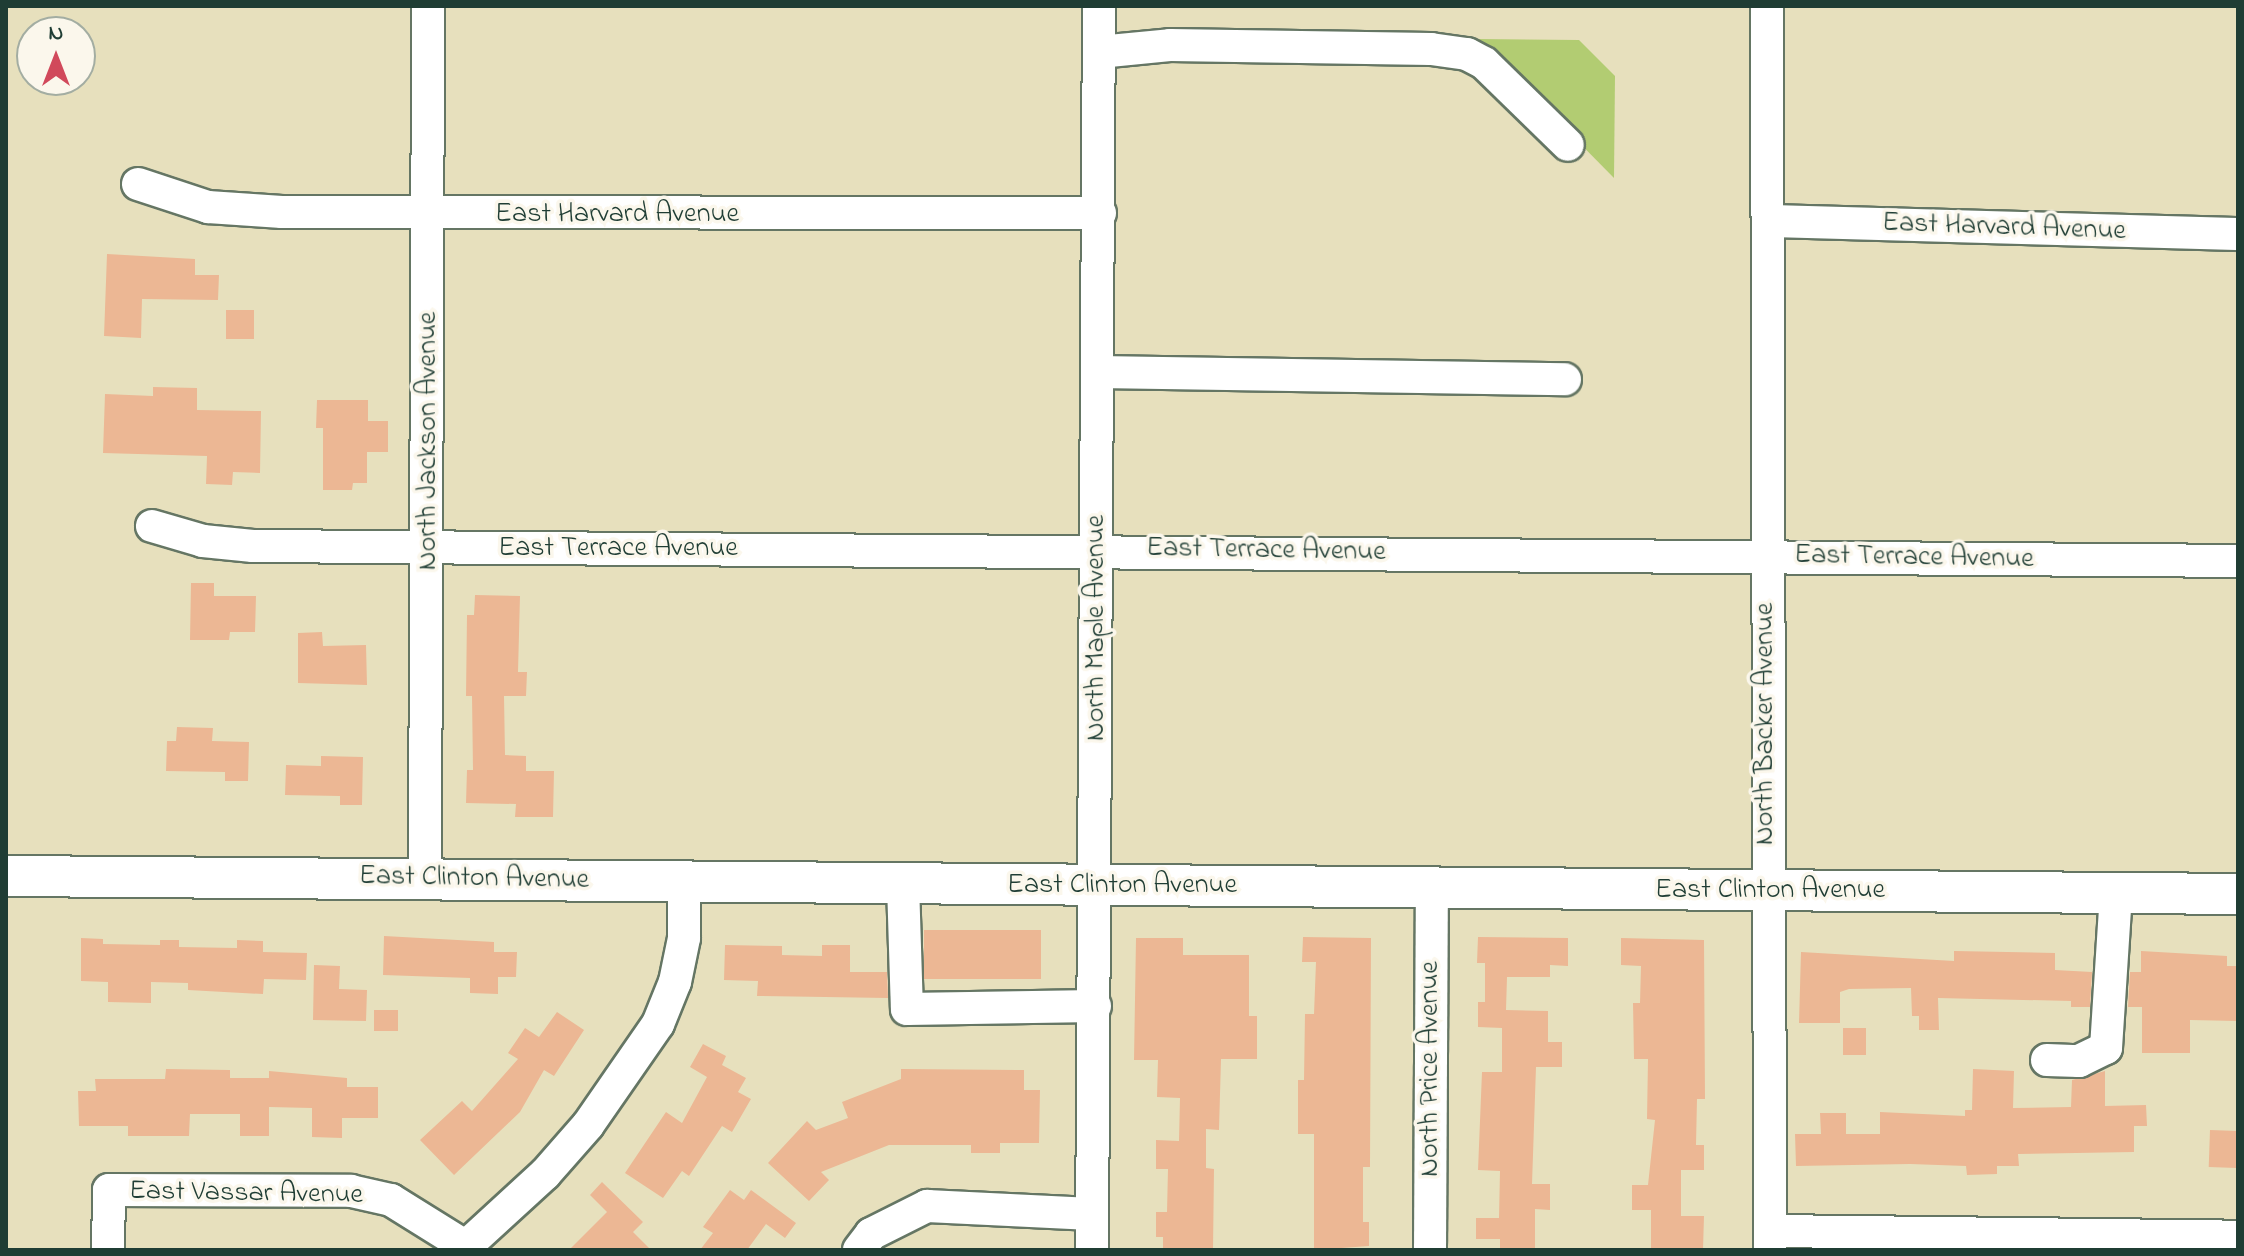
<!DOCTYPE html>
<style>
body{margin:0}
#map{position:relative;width:2244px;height:1256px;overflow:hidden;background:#e7e0bd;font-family:"Indie Flower",sans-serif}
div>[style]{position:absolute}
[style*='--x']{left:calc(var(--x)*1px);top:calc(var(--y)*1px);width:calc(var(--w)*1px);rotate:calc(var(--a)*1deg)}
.green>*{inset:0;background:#b2cc72}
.building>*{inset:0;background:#ecb794;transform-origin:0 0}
.roads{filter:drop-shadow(2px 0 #657664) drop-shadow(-2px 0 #657664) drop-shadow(0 2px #657664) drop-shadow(0 -2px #657664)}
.minor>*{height:32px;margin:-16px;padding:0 16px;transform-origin:16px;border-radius:16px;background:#fff}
.major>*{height:40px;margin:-20px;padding:0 20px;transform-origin:20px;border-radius:20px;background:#fff}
span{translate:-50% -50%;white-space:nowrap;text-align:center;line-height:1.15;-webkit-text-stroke:7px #fbf7ec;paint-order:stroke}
.street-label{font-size:28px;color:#1f3d34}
.frame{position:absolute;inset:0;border:8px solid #1f3d34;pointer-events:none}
.north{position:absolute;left:16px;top:16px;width:80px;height:80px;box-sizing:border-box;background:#fbf7ec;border:2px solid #a3ada2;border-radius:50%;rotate:0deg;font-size:22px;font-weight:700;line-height:32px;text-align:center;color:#1f3d34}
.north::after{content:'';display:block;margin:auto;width:28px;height:36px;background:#d1495b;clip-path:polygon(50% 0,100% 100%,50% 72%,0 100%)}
</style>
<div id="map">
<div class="green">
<i style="clip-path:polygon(1477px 39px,1579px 40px,1615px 76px,1614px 178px)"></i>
</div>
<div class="building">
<i style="clip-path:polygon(107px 254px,195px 259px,195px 275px,219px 275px,218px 300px,142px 299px,141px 338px,104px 336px)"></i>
<i style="left:226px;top:310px;width:28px;height:29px"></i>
<i style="clip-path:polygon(153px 387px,197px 388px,197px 410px,261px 411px,260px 473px,233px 472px,232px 485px,206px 484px,207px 456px,103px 453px,105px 394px,153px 396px)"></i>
<i style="clip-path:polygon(317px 400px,368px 400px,368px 421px,388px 421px,388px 452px,367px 452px,367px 483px,353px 483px,352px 490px,323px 490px,323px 428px,316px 428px)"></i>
<i style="clip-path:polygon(191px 583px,214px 583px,214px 596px,256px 596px,255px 632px,230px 632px,229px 640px,190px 640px)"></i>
<i style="clip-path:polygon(475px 595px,520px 596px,518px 672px,527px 672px,526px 696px,504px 696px,505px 755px,526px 756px,526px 771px,554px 771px,553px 817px,515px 817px,516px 804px,466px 803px,467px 770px,473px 770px,472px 696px,466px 696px,467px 615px,474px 615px)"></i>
<i style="clip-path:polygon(322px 632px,323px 646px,366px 645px,367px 685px,298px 683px,298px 633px)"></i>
<i style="clip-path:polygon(177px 727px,213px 728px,212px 741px,249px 742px,248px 781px,225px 781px,225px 772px,166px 771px,167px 741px,176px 741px)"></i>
<i style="clip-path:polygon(321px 756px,363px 757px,362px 805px,340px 805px,340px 796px,285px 795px,286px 765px,321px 766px)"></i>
<i style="left:1041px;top:930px;width:49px;height:117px;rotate:90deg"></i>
<i style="clip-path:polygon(384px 936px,494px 942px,494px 952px,517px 952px,516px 977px,498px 977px,498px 994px,470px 993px,470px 978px,383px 975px)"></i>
<i style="clip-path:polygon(1303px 937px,1371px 938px,1370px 1167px,1363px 1167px,1363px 1222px,1369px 1222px,1369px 1246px,1314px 1250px,1314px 1134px,1298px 1134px,1298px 1080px,1304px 1080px,1305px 1014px,1314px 1014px,1316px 962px,1302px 962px)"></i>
<i style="clip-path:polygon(1478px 937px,1568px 938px,1568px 966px,1550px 965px,1550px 977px,1507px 977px,1506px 1010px,1548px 1011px,1548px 1042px,1562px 1042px,1562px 1067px,1536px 1067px,1532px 1184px,1550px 1184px,1550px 1210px,1535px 1209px,1535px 1250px,1500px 1250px,1500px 1239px,1476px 1239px,1476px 1218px,1499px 1218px,1500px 1171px,1478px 1170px,1482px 1072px,1502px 1072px,1502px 1028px,1478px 1027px,1478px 1002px,1485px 1002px,1485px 963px,1477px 963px)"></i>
<i style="clip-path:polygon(81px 938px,103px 939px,103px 944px,160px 945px,160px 940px,179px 940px,179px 947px,237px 948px,237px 940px,263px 941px,263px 952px,307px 953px,306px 980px,264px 979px,263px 994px,188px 990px,188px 983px,151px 982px,151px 1003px,108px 1002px,108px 982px,81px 981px)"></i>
<i style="clip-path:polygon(1136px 938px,1183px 938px,1183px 955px,1249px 955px,1249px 1016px,1257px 1016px,1257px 1059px,1221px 1059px,1219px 1130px,1206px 1129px,1206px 1168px,1214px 1169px,1213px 1250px,1163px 1250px,1163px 1237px,1156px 1237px,1156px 1212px,1167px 1212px,1168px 1169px,1156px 1169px,1156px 1140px,1179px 1141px,1180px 1098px,1157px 1097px,1158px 1060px,1134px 1060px)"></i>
<i style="clip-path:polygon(1621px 938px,1704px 940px,1705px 1099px,1697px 1099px,1696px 1145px,1704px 1145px,1704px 1170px,1681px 1170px,1681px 1216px,1704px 1216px,1703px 1250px,1651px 1250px,1651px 1210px,1632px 1210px,1632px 1185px,1648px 1185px,1655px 1120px,1647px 1119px,1648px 1059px,1634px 1059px,1633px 1003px,1640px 1003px,1641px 966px,1621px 965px)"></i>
<i style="clip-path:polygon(725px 945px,782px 946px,782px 955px,822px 956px,822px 945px,850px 945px,850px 972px,887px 972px,888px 998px,757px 996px,758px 981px,724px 980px)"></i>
<i style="clip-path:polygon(1954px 951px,2055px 953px,2055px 970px,2092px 972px,2090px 1007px,2071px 1007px,2071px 1001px,1938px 998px,1939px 1030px,1919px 1030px,1919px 1016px,1912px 1016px,1911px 988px,1849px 989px,1840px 992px,1840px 1023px,1799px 1023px,1801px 952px,1954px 961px)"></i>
<i style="clip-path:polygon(2141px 951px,2227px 956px,2227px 966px,2238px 966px,2238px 1021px,2190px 1020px,2190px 1053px,2142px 1053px,2142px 1007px,2128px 1007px,2130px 972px,2141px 972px)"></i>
<i style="clip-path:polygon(314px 965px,340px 966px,339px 989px,367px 990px,366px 1021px,313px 1020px)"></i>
<i style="left:374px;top:1010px;width:24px;height:21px"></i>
<i style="clip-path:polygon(557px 1012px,584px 1030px,554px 1076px,544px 1070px,520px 1112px,454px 1175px,420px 1140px,462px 1101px,472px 1111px,518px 1059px,508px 1053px,525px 1028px,539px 1037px)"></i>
<i style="left:1843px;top:1028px;width:23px;height:27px"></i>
<i style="clip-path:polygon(703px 1044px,726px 1056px,722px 1065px,746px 1078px,738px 1092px,751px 1099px,732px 1132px,722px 1126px,689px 1176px,682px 1171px,663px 1198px,625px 1173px,666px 1112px,682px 1123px,707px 1077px,690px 1067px)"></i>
<i style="clip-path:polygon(166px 1069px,230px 1070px,230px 1078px,269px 1078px,269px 1071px,347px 1078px,347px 1087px,378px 1087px,378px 1118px,342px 1118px,342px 1138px,312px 1137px,312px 1108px,269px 1107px,269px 1136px,240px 1136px,240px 1114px,190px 1114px,189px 1136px,128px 1136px,128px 1126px,79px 1126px,78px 1091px,96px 1091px,95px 1079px,165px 1079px)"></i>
<i style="clip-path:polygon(901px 1069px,1024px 1070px,1024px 1090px,1040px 1090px,1039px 1143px,1000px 1143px,1000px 1153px,971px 1153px,971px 1145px,889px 1145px,821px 1172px,829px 1180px,809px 1201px,768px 1163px,807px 1121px,816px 1130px,848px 1118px,842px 1102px,901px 1079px)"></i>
<i style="clip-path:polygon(1973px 1069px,2014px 1071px,2013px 1108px,2071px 1107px,2072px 1080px,2105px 1071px,2105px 1106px,2146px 1105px,2147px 1126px,2134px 1126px,2134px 1152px,2018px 1154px,2019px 1166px,1997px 1166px,1997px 1174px,1967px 1175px,1966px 1166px,1910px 1164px,1796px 1166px,1795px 1134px,1821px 1134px,1820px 1113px,1846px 1113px,1846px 1134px,1880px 1134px,1880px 1112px,1965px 1116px,1965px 1110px,1972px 1110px)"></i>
<i style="left:2210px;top:1130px;width:28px;height:37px;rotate:2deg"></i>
<i style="clip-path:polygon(602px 1182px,643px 1222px,633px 1232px,651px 1250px,569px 1250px,607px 1212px,590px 1195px)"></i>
<i style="clip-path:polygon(730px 1190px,744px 1200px,751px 1190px,796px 1223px,785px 1238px,766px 1224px,747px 1250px,700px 1250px,713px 1233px,703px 1227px)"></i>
</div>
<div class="roads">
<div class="minor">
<i style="--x:1767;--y:6;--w:1244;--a:89.86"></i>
<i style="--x:1099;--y:52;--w:71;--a:-5.6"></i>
<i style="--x:1170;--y:45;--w:261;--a:0.9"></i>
<i style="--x:1431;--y:49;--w:36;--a:8"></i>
<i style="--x:1467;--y:54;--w:19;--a:28"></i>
<i style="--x:1484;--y:63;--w:117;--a:44.3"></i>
<i style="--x:138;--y:184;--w:74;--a:18.2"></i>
<i style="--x:208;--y:207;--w:74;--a:3.9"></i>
<i style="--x:282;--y:212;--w:818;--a:0.07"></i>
<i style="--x:1770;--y:221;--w:468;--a:1.6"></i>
<i style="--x:1098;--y:372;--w:467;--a:0.9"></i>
<i style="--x:152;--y:526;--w:53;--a:16.4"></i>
<i style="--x:203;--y:541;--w:50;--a:5.7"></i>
<i style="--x:253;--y:546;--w:1985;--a:0.43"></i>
<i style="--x:425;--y:877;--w:871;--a:-89.8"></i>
<i style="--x:903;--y:884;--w:125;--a:88.2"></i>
<i style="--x:907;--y:1009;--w:188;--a:-0.9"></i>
<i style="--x:2047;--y:1060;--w:32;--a:2"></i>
<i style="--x:2079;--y:1061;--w:30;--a:-26"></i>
<i style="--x:2106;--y:1048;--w:155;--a:-86.3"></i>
<i style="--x:1771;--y:1231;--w:467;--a:0.7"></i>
<i style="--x:108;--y:1250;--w:60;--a:-89"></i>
<i style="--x:109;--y:1190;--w:242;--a:0.2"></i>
<i style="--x:351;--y:1191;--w:41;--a:12.7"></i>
<i style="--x:391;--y:1200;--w:87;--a:31.9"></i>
<i style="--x:462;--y:1250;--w:113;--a:-42.5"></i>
<i style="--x:545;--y:1174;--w:65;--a:-48.7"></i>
<i style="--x:588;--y:1125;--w:123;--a:-55.3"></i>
<i style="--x:658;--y:1024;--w:45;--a:-68"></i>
<i style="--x:675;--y:982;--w:45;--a:-78.4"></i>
<i style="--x:684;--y:938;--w:56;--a:-90"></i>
<i style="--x:859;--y:1250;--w:20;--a:-53"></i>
<i style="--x:871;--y:1234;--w:63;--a:-26.6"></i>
<i style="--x:927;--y:1206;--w:165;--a:2.8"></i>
<i style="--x:1092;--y:1250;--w:1244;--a:-89.68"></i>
<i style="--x:1430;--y:1250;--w:362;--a:-89.7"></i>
</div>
<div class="major">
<i style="--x:6;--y:876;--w:2232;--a:0.46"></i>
</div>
</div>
<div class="street-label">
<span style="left:617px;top:215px">East Harvard Avenue</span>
<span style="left:2004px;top:228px;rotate:2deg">East Harvard Avenue</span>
<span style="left:429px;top:441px;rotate:-90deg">North Jackson Avenue</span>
<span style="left:618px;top:549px">East Terrace Avenue</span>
<span style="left:1266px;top:551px;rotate:1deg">East Terrace Avenue</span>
<span style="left:1914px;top:558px;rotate:1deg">East Terrace Avenue</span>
<span style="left:1097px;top:628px;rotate:-90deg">North Maple Avenue</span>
<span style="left:1766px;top:724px;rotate:-90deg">North Backer Avenue</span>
<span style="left:474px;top:879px;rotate:1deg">East Clinton Avenue</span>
<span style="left:1122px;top:886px">East Clinton Avenue</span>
<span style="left:1770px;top:891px">East Clinton Avenue</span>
<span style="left:1431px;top:1069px;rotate:-90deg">North Price Avenue</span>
<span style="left:246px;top:1194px;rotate:1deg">East Vassar Avenue</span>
</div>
<div class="frame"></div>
<div class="north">N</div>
</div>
